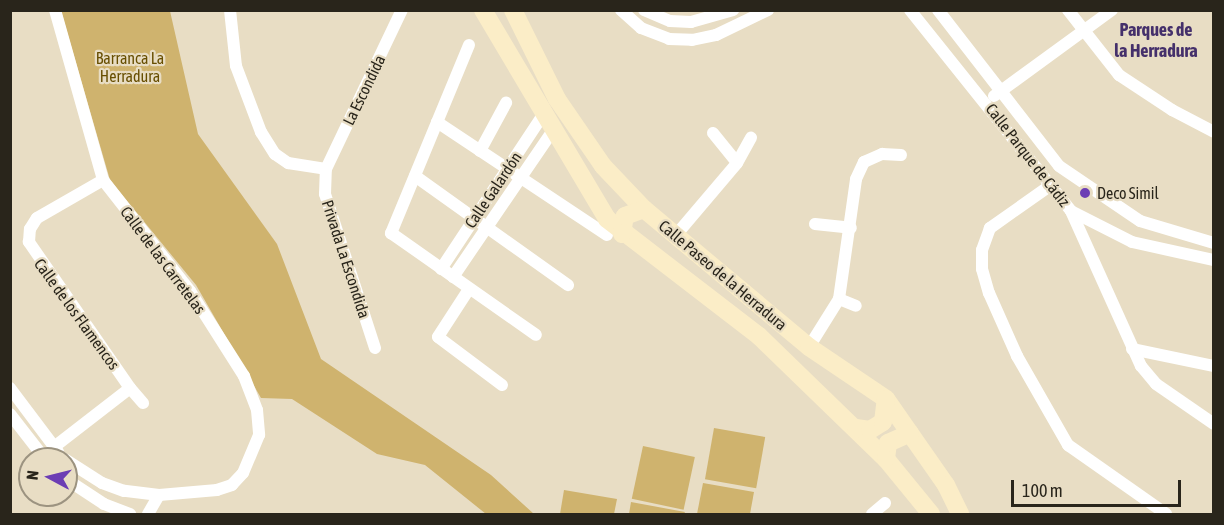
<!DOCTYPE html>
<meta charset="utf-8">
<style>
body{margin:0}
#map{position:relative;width:1224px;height:525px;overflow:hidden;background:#e8ddc4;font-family:"Asap Condensed",sans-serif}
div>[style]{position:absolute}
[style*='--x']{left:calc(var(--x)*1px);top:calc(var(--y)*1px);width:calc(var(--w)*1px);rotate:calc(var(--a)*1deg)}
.green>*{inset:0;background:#cfb36e;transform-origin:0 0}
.street>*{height:12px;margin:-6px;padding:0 6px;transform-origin:6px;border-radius:6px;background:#fff}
.secondary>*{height:18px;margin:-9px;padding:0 9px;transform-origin:9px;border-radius:9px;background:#fbedc7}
.dots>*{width:16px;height:16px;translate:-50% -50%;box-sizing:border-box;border:3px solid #e8ddc4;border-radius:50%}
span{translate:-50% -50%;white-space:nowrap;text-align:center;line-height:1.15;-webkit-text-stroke:4.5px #e8ddc4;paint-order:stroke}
.park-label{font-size:16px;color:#674e00}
.street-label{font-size:16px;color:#29251b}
.poi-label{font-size:16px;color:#29251b}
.left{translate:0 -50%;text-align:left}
.neighbourhood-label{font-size:18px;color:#45306b;font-weight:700}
.frame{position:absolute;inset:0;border:12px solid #29251b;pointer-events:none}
.north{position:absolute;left:18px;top:447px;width:60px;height:60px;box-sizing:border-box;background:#e8ddc4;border:2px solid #9c9380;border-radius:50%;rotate:277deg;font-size:16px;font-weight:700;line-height:24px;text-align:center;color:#29251b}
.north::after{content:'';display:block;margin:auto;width:21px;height:27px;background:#6c3db4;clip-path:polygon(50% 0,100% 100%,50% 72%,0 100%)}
.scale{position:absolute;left:1011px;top:480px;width:170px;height:27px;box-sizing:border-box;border:3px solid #29251b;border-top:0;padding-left:8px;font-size:18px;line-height:21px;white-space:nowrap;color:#29251b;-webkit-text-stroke:4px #e8ddc4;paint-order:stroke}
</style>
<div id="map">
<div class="green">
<i style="clip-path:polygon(61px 11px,170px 11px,198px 134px,277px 244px,321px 359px,491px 475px,534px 514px,486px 514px,425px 465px,377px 454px,292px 399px,261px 398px,196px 285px,110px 180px)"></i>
<i style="left:714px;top:428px;width:52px;height:52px;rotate:10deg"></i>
<i style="left:643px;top:446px;width:53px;height:54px;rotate:12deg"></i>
<i style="clip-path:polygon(703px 483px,754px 492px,750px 514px,697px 514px)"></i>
<i style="clip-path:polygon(564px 490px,617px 499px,614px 514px,560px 514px)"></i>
<i style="clip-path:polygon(631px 502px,685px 512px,684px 514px,629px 514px)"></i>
</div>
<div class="street">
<i style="--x:55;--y:10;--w:177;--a:74.2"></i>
<i style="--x:103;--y:180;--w:141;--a:51.9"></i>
<i style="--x:190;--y:291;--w:101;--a:57.6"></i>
<i style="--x:244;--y:376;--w:36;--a:69"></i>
<i style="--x:257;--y:410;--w:25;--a:85"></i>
<i style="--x:259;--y:435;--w:41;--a:112.8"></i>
<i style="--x:243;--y:473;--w:16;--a:133"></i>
<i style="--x:232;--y:485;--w:16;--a:162"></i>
<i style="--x:217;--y:490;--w:58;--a:175.1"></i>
<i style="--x:159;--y:495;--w:35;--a:-173"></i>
<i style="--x:124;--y:491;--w:23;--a:-160"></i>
<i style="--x:102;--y:483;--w:43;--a:-147.4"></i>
<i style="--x:230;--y:10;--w:56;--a:83.9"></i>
<i style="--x:236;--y:66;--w:71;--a:69.3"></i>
<i style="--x:261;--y:132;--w:26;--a:58"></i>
<i style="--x:275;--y:154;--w:16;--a:35"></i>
<i style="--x:288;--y:163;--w:38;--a:9"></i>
<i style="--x:621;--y:10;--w:27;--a:42"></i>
<i style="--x:641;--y:28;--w:30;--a:21"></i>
<i style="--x:669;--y:39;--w:23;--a:2"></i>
<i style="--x:692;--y:40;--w:25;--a:-12"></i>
<i style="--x:716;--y:35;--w:58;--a:-25.7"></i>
<i style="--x:644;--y:10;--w:28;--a:23"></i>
<i style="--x:670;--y:21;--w:21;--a:3"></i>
<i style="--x:691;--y:22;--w:44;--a:-15.9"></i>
<i style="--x:910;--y:10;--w:258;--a:51.3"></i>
<i style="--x:1071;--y:211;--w:68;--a:26.9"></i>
<i style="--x:1132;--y:242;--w:84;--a:12.4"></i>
<i style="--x:938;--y:10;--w:197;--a:52.2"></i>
<i style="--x:1059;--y:166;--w:98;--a:34.2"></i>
<i style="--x:1140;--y:221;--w:77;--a:16.6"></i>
<i style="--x:1068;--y:10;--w:83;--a:51.9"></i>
<i style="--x:1119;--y:75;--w:64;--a:33.4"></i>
<i style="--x:1172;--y:110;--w:47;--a:27.6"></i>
<i style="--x:469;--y:45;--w:204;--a:112.5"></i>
<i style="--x:391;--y:233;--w:177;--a:35.1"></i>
<i style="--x:994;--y:96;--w:146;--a:-36.1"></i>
<i style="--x:437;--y:122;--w:204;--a:33.6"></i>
<i style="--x:713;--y:133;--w:38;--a:51"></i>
<i style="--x:480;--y:151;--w:55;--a:-61.6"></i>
<i style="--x:415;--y:176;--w:188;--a:35.5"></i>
<i style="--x:1051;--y:185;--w:75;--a:144.8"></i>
<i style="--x:990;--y:228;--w:23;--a:110"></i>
<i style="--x:982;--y:250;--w:19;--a:90"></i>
<i style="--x:982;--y:269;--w:25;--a:74"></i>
<i style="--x:989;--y:293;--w:69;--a:66"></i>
<i style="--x:1017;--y:356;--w:103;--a:60.2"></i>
<i style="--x:1068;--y:445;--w:120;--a:35.1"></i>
<i style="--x:1071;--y:211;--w:170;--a:65.7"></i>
<i style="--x:1141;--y:366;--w:23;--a:50"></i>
<i style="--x:1156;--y:384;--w:70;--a:34.6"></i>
<i style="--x:815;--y:224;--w:36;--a:6"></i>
<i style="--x:676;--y:235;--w:94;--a:-49.7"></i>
<i style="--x:737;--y:163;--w:29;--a:-61"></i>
<i style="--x:441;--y:269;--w:188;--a:-56.5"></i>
<i style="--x:453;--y:277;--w:179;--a:-55.7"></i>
<i style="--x:469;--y:289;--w:57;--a:122.9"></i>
<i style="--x:438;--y:337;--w:80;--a:36.9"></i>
<i style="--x:839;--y:299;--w:18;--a:22"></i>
<i style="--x:809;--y:347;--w:57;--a:-58"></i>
<i style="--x:839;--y:299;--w:121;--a:-81.9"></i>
<i style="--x:856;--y:179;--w:19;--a:-65"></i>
<i style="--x:864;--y:162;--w:20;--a:-24"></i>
<i style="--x:882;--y:154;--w:19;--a:3"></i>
<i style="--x:375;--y:348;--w:162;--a:-108"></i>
<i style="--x:325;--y:194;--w:25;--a:-88"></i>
<i style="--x:326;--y:169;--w:176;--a:-64.5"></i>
<i style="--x:1132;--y:349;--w:84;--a:11.7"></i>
<i style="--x:10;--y:388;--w:80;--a:53.1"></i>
<i style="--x:130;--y:388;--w:20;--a:49"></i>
<i style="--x:10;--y:414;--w:57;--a:52.1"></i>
<i style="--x:54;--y:447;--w:96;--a:-37.8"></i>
<i style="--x:130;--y:388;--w:178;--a:-124.7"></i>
<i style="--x:29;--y:242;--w:13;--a:-86"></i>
<i style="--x:30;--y:229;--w:13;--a:-58"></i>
<i style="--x:37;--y:218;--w:76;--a:-29.9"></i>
<i style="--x:66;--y:479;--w:45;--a:33.3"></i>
<i style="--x:104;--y:504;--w:28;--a:21"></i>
<i style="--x:148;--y:514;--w:22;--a:-60"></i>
<i style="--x:872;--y:514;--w:17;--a:-40"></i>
</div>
<div class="secondary">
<i style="--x:483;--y:10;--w:243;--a:59.3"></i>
<i style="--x:607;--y:219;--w:192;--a:37.6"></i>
<i style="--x:759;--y:336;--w:177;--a:44.1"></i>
<i style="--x:886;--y:459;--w:71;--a:50.7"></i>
<i style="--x:513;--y:10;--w:99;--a:63.7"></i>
<i style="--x:557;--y:99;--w:81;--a:55.5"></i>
<i style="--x:603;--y:166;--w:59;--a:46.4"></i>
<i style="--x:644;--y:209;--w:215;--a:39.9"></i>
<i style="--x:809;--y:347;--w:93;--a:34"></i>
<i style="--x:886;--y:399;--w:105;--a:55.1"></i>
<i style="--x:946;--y:485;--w:32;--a:64"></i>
<i style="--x:622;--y:234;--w:18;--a:-81"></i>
<i style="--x:625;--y:216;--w:20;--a:-20"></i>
<i style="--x:856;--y:428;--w:14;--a:8"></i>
<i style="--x:870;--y:430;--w:15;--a:-32"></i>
<i style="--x:883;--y:422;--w:23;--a:-83"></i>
<i style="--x:886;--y:459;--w:16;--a:-83"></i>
<i style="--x:888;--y:443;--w:24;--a:-24"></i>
</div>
<div class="dots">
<i style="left:1085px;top:193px;background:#6c3db4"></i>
</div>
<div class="park-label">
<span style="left:130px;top:67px">Barranca La<br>Herradura</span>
</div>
<div class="street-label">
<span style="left:364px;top:90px;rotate:-64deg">La Escondida</span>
<span style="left:1028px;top:155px;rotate:52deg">Calle Parque de Cádiz</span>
<span style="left:493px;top:190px;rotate:-56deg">Calle Galardón</span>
<span style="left:346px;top:259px;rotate:72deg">Privada La Escondida</span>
<span style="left:163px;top:260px;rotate:53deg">Calle de las Carretelas</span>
<span style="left:723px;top:275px;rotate:40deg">Calle Paseo de la Herradura</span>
<span style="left:77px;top:314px;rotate:54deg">Calle de los Flamencos</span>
</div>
<div class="poi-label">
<span class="left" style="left:1097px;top:193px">Deco Simil</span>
</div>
<div class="neighbourhood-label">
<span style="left:1156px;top:41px">Parques de<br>la Herradura</span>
</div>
<div class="frame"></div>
<div class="north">N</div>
<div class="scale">100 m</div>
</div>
